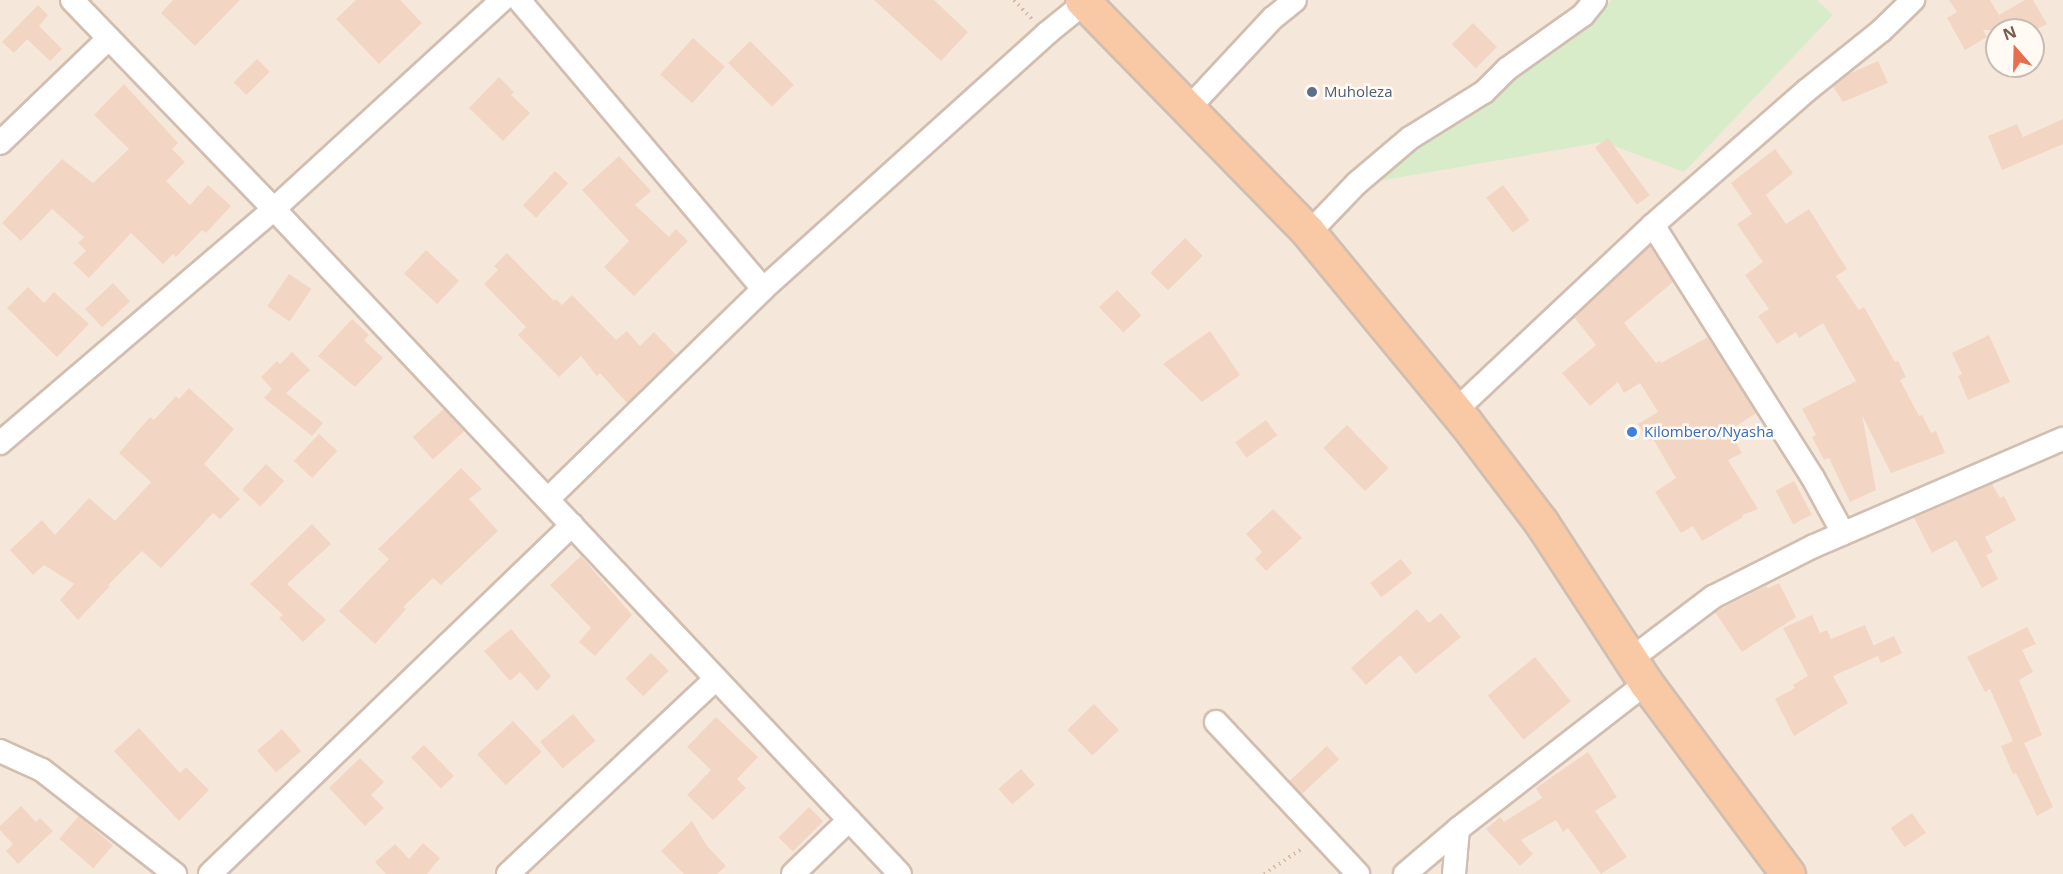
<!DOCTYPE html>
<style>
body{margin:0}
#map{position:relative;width:2063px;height:874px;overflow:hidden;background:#fdf6ec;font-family:"Open Sans",sans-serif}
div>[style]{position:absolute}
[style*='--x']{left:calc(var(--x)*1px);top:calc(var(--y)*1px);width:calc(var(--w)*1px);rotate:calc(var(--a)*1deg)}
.residential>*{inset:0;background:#f5e8da}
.green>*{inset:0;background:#d8ecc9}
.building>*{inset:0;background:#f3d5c3;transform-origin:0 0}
.path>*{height:4px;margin-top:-2px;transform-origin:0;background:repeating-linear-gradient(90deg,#d9b8a5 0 1.5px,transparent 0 6px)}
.roads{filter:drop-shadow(2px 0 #d1beb0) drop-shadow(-2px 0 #d1beb0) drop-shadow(0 2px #d1beb0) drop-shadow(0 -2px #d1beb0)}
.minor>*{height:22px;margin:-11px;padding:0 11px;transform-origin:11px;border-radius:11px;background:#fff}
.trunk>*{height:33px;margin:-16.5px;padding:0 16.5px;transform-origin:16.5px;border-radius:16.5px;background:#f9c8a4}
.dots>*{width:16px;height:16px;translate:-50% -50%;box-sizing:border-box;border:3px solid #fffaf3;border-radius:50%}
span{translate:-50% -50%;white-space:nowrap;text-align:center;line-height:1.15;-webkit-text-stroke:5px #fffaf3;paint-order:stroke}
.service-label{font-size:15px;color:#4e5e75}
.left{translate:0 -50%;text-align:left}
.shop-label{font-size:15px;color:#366cbe}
.north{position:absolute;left:1985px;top:18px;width:60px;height:60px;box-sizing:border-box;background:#fffaf3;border:2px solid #cabbb1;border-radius:50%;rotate:340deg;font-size:16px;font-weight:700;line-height:24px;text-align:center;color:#7a5c4d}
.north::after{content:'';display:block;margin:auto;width:21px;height:27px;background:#e76f51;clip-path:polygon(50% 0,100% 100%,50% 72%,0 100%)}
</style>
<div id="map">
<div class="residential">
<i style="clip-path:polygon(evenodd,0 0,2063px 0,2063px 874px,0 874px,0 0,1997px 30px,2033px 30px,2033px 66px,1997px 66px,1997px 30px)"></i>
</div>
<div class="green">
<i style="clip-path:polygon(1611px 0,1817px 0,1833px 15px,1684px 172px,1603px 142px,1367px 183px,1400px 155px,1497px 95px,1521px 72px,1590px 25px)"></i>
</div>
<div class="building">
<i style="clip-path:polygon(173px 0,240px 0,195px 46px,161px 13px)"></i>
<i style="clip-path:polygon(356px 0,400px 0,422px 23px,379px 64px,336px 19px)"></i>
<i style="clip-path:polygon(874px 0,934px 0,968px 32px,941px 61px)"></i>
<i style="clip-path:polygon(1949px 0,1990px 0,1999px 15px,2025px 0,2033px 0,2047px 24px,2035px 30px,1983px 30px,1987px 37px,1965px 50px,1947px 18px,1957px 12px)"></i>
<i style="clip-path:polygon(38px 5px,48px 15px,39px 26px,62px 49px,50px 61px,27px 39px,14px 53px,2px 42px)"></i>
<i style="left:1473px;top:23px;width:34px;height:30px;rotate:45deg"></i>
<i style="left:693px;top:38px;width:43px;height:49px;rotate:42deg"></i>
<i style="left:750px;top:41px;width:62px;height:31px;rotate:45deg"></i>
<i style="left:257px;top:59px;width:18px;height:33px;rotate:45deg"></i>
<i style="clip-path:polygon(1878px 61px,1888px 83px,1843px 102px,1833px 87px,1849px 74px)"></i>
<i style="clip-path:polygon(499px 77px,514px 92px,511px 95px,530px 113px,503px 141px,469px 108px)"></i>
<i style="clip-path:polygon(124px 84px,178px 143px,172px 149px,185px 162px,166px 181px,190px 205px,208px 185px,231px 206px,206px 233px,202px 230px,176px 257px,173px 254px,163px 264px,131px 233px,89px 278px,73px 263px,86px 251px,78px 243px,84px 237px,52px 209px,21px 241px,2px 223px,62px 159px,93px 183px,129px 149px,94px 115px)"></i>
<i style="clip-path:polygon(2063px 119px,2063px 144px,2002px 170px,1988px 136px,2017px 124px,2023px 137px)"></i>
<i style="left:1608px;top:138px;width:71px;height:16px;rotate:54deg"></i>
<i style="clip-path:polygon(1775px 149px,1793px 173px,1766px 195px,1786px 224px,1809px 209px,1847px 269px,1836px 276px,1859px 310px,1864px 307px,1895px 362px,1898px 361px,1906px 377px,1900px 380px,1919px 416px,1922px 415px,1931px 433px,1936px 431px,1945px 453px,1891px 473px,1862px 415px,1876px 490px,1850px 502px,1829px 458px,1824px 460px,1812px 437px,1816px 435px,1802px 409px,1856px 381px,1823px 323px,1799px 338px,1796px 332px,1777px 344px,1758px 316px,1769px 309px,1745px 275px,1763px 262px,1737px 224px,1752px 214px,1731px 183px)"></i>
<i style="clip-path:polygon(619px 156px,651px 191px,635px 205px,669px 237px,676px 229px,688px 241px,634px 296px,604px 267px,629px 241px,582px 190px)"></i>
<i style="left:555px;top:171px;width:18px;height:47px;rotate:43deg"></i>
<i style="left:1503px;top:185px;width:44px;height:21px;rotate:53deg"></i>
<i style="left:1185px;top:238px;width:25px;height:49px;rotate:45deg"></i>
<i style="clip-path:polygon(1650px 246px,1673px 282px,1624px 323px,1656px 363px,1660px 361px,1661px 363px,1708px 337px,1756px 413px,1729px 431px,1742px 453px,1728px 460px,1758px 509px,1742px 515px,1743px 517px,1702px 541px,1693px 526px,1681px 533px,1655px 492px,1676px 478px,1653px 439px,1649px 441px,1638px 424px,1658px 412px,1640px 383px,1624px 393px,1618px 382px,1590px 406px,1562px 373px,1596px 345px,1574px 317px)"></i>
<i style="left:426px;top:250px;width:45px;height:32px;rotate:43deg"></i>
<i style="clip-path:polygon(507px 253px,554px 301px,556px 299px,562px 305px,572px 295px,616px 340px,627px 331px,640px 346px,654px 332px,676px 355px,627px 403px,600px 373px,597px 376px,581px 356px,559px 377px,518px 335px,526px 327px,484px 284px,498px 270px,494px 266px)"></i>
<i style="left:289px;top:274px;width:27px;height:39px;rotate:34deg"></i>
<i style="left:113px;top:283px;width:25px;height:38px;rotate:47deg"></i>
<i style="clip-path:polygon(28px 287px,44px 303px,54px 292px,89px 324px,57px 357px,7px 308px)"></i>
<i style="left:1117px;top:290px;width:35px;height:25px;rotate:46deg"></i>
<i style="clip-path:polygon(352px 319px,369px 335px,364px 340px,383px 358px,355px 387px,318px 356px)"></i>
<i style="clip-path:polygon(1210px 331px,1240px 375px,1202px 402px,1163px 364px)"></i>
<i style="clip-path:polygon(1989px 335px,2010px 382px,1968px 400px,1958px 376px,1962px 374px,1952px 353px)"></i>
<i style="clip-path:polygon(292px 352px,310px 370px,286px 393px,323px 423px,312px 436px,264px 398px,272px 389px,261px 377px,277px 361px,280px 364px)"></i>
<i style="clip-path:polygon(189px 388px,234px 429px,204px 464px,240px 499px,220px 519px,213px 513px,161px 568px,142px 551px,108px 585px,110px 586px,78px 620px,60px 600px,74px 584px,44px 565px,33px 575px,10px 550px,42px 520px,55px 535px,89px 498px,115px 521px,151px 482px,119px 453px,150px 417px,154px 420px,176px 396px,179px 399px)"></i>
<i style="left:444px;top:409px;width:30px;height:42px;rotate:48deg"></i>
<i style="left:1266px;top:420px;width:19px;height:38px;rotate:54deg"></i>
<i style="left:1347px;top:425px;width:60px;height:33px;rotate:46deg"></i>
<i style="left:319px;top:434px;width:25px;height:37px;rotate:43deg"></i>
<i style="left:266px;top:464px;width:25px;height:35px;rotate:43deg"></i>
<i style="clip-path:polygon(461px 468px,482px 489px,469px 499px,498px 531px,441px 585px,433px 578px,403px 607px,406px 609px,375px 644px,339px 611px,389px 559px,378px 549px)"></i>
<i style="left:1794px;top:481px;width:38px;height:21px;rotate:62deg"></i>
<i style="clip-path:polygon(1992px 484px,2000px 498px,2004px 496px,2016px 520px,1985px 537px,1993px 552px,1986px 555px,1998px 579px,1982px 588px,1956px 540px,1932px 553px,1914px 518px)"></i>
<i style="clip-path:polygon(1273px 509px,1302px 538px,1266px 571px,1255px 559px,1262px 552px,1246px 534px)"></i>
<i style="clip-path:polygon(312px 524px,331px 544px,287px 584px,326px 620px,303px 642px,279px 618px,283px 615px,250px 584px)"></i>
<i style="clip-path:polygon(581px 556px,632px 615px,595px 656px,579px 642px,591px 628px,550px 585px)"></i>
<i style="left:1401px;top:559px;width:18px;height:39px;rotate:52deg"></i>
<i style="clip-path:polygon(1779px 583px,1796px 617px,1742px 652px,1715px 612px,1766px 586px,1768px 588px)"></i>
<i style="clip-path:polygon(1417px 609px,1429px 623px,1441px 613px,1461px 637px,1416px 674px,1400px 655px,1366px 685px,1351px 668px)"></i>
<i style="clip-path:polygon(1812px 615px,1820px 633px,1827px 630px,1831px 639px,1865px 625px,1878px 656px,1833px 676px,1848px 703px,1794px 736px,1775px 699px,1795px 688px,1793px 685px,1808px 676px,1783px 628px)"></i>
<i style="clip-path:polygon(2027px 627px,2036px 644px,2022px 650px,2033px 672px,2019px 680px,2042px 735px,2024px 743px,2053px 807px,2037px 816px,2016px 773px,2013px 774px,2001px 746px,2013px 741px,1990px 689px,1985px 692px,1967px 657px)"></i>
<i style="clip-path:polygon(511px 629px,551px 676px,537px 691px,520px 672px,510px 681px,484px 651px)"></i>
<i style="left:1894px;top:636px;width:19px;height:23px;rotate:65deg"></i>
<i style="left:651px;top:653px;width:25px;height:36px;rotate:45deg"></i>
<i style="left:1535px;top:657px;width:57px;height:61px;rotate:51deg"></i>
<i style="left:1094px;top:704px;width:36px;height:37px;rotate:46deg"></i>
<i style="left:573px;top:714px;width:35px;height:43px;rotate:50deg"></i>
<i style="clip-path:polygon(716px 717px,758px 757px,737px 779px,746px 788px,713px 820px,687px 795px,711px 770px,687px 747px)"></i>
<i style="left:513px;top:721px;width:42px;height:49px;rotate:47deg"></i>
<i style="clip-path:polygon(139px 728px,180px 773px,186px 767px,209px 790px,179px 821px,114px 751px)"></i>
<i style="left:282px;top:729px;width:29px;height:33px;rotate:49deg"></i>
<i style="left:424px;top:745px;width:43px;height:18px;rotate:46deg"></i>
<i style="left:1327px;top:746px;width:18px;height:52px;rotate:47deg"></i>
<i style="clip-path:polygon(1588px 752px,1617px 797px,1595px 811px,1627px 857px,1601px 874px,1568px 828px,1563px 832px,1556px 820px,1521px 840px,1533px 854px,1520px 866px,1486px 829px,1500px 817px,1504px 822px,1542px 798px,1536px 788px)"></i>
<i style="clip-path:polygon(360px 758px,384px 782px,371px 795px,384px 808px,365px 826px,329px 788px)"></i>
<i style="left:1021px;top:769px;width:21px;height:30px;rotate:49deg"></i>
<i style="clip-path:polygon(21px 806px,36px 822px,40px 818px,53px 831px,18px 864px,6px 851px,13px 844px,0 830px,0 826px)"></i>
<i style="left:809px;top:807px;width:20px;height:43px;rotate:45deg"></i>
<i style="left:1912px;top:813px;width:24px;height:26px;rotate:55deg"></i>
<i style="left:79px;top:816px;width:45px;height:30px;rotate:41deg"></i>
<i style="clip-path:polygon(692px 821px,707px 846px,726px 866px,717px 874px,684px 874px,661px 851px)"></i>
<i style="clip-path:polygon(423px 843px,440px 858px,427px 874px,386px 874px,375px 862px,395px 844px,409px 859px)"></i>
</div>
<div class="path">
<i style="--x:1014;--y:0;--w:26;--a:47"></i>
<i style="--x:1264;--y:874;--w:47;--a:-33.7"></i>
</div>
<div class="roads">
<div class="minor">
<i style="--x:72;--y:0;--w:291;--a:46"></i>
<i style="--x:274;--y:209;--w:913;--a:46.73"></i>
<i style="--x:519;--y:0;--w:378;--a:49.8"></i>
<i style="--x:1188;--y:109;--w:125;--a:-47"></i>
<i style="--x:1273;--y:18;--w:28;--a:-39"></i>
<i style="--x:0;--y:143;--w:151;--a:-43.9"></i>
<i style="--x:1653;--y:225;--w:299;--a:57.7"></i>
<i style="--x:1813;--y:478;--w:63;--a:61.4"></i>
<i style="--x:1309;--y:233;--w:69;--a:-46.2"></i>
<i style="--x:1357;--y:183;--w:70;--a:-40.3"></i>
<i style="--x:1410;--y:138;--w:87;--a:-31.9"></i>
<i style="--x:1484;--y:92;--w:33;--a:-45"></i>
<i style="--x:1507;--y:69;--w:93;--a:-35.4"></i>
<i style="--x:1583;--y:15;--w:19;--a:-51"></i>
<i style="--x:1455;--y:411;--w:272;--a:-43.2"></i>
<i style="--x:1653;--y:225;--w:203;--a:-41.2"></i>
<i style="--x:1806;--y:91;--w:96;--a:-38.7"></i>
<i style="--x:1881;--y:31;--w:45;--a:-44.1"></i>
<i style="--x:0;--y:443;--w:360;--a:-40.5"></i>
<i style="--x:274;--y:209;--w:309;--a:-42.5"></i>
<i style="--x:548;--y:499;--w:301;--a:-44.3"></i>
<i style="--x:763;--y:289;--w:381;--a:-42"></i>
<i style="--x:1046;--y:34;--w:54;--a:-39"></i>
<i style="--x:1631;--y:659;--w:103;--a:-37.1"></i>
<i style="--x:1713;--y:597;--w:113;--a:-26.8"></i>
<i style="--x:1814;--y:546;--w:271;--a:-23.3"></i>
<i style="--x:1216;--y:722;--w:208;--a:46.9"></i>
<i style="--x:0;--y:751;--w:46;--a:24.3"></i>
<i style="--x:42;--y:770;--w:169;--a:38"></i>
<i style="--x:210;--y:874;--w:503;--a:-43.95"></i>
<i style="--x:508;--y:874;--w:285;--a:-43.2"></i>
<i style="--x:793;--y:874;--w:78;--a:-44"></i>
<i style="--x:1405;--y:874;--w:70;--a:-40.3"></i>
<i style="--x:1458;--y:829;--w:238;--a:-37.8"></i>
<i style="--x:1454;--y:874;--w:45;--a:-84.9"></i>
</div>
<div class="trunk">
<i style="--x:1082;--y:0;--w:325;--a:45.7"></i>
<i style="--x:1309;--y:233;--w:245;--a:50.5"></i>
<i style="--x:1465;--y:422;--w:126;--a:52.8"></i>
<i style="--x:1541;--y:522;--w:192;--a:56.9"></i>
<i style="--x:1646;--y:683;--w:238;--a:53.4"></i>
</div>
</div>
<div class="dots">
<i style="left:1312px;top:92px;background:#5c6f8a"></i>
<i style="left:1632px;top:432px;background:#3f7fe0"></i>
</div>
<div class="service-label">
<span class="left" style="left:1324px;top:92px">Muholeza</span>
</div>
<div class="shop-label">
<span class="left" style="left:1644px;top:432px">Kilombero/Nyasha</span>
</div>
<div class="north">N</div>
</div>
